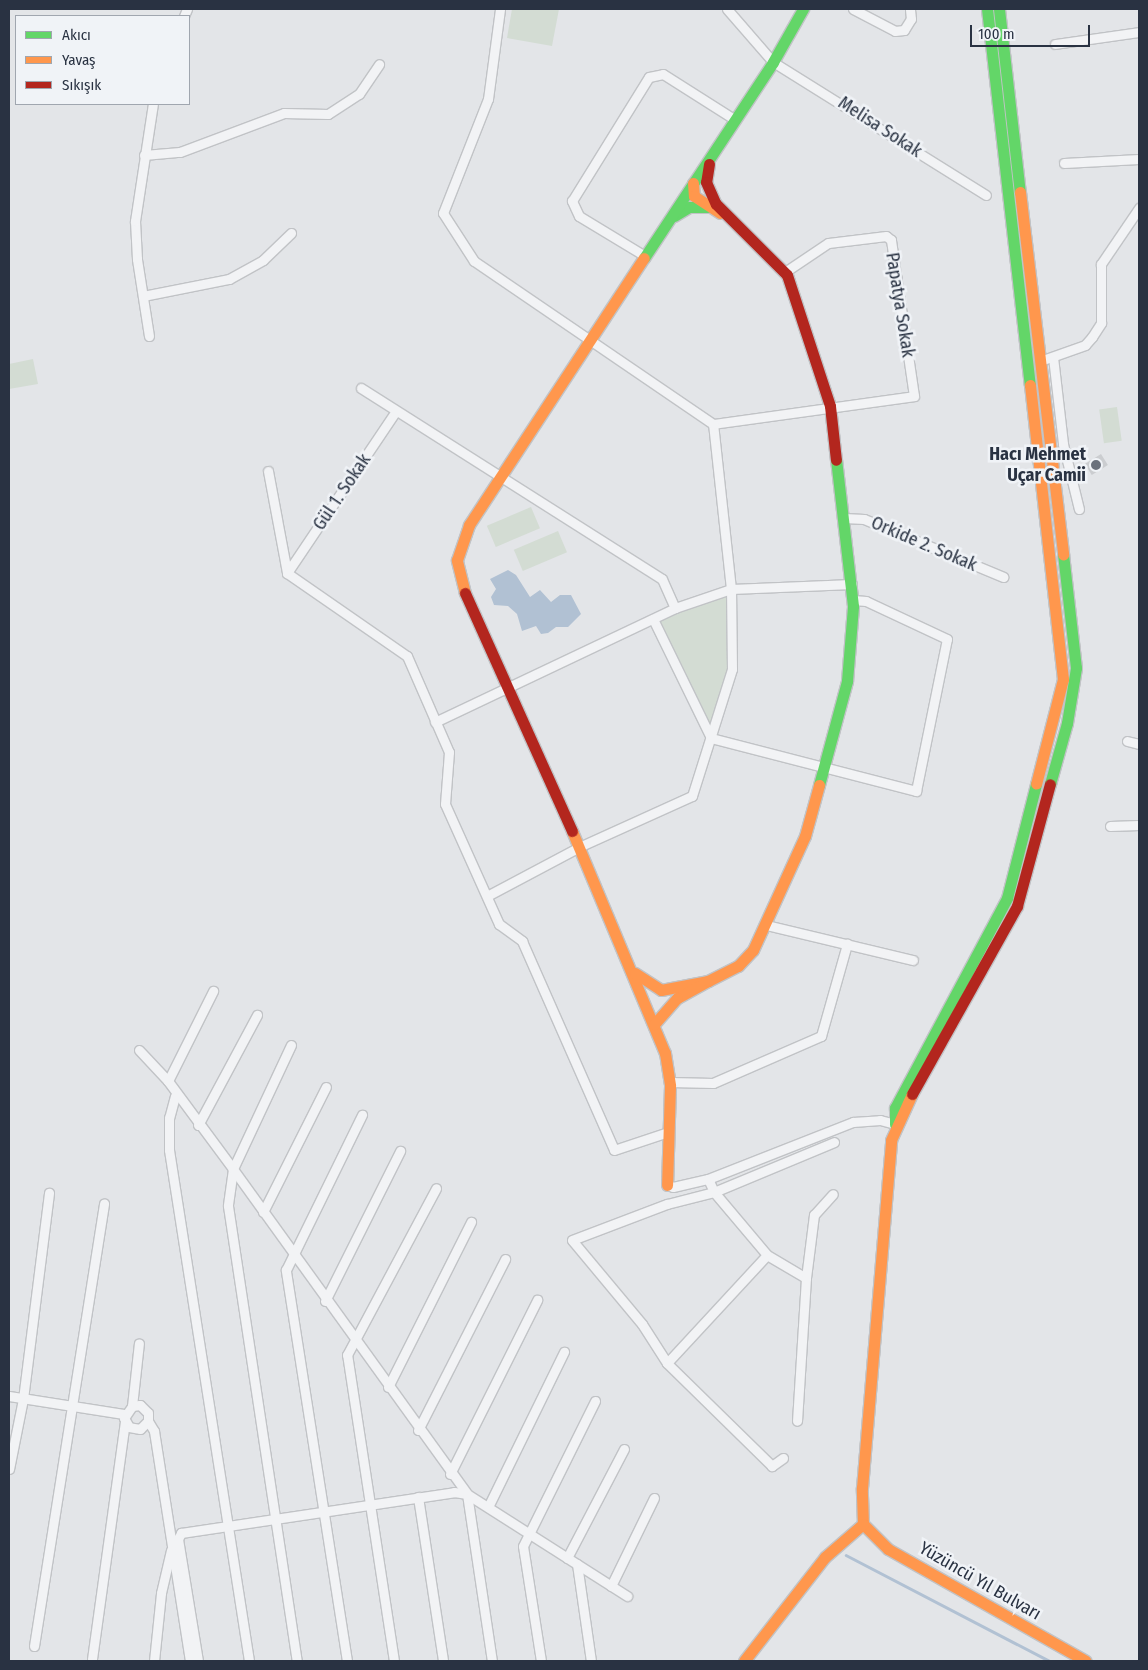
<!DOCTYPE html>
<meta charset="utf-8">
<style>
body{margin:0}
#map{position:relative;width:1148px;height:1670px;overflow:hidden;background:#e3e5e8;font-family:"Fira Sans Condensed",sans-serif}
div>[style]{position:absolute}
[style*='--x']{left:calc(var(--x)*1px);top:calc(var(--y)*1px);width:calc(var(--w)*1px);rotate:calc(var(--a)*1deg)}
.green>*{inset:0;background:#d3dcd3;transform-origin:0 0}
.water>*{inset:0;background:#b1c1d3}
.stream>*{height:2.5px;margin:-1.25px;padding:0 1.25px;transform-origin:1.25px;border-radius:1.25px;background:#b1c1d3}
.building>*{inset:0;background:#cbcdd0;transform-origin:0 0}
.roads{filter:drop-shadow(1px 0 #c1c3c6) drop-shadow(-1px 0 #c1c3c6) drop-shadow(0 1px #c1c3c6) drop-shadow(0 -1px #c1c3c6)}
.street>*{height:9px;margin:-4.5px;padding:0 4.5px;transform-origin:4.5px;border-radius:4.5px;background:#f2f3f5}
.fast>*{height:11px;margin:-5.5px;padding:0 5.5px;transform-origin:5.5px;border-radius:5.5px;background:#63d668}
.slow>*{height:11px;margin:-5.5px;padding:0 5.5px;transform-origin:5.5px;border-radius:5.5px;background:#ff974d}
.jam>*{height:11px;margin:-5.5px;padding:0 5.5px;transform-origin:5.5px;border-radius:5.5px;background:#b3261e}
.dots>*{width:14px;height:14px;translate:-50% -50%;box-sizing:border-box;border:2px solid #f0f3f7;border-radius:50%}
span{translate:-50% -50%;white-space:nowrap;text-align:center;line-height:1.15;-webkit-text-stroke:5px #f0f3f7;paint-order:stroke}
.street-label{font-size:18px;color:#293242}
.poi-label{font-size:18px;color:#293242;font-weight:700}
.right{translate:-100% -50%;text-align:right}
.frame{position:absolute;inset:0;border:10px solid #293242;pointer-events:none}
.legend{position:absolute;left:15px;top:15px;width:175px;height:90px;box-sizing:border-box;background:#f0f3f7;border:1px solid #a0a6af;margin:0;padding:6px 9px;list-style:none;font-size:15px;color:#293242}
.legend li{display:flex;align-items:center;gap:10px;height:25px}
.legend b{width:25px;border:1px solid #a0a6af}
.scale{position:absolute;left:970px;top:25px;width:120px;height:22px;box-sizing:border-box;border:2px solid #293242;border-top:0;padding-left:6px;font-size:15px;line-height:18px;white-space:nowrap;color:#293242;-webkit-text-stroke:4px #f0f3f7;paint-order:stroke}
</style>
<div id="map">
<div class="green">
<i style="clip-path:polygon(512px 9px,559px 9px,552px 46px,507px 38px)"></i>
<i style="clip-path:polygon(33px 359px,38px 384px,9px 389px,9px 364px)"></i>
<i style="left:1117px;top:407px;width:34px;height:18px;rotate:82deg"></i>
<i style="left:531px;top:507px;width:23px;height:48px;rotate:67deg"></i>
<i style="left:558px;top:531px;width:23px;height:48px;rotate:67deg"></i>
<i style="clip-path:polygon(731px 589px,732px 669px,711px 738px,653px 619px)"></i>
</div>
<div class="water">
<i style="clip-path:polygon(508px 570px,516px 575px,530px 597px,540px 590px,551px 602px,560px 595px,571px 595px,581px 614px,568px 627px,556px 627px,548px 633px,541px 634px,536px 626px,522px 631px,517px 614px,508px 606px,494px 605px,491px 597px,496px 589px,490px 579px)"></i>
</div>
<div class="stream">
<i style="--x:846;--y:1555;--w:230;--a:27.5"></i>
</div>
<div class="building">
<i style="left:1101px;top:454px;width:13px;height:19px;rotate:58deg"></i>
</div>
<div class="roads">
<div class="street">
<i style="--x:727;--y:9;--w:70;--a:49"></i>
<i style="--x:773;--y:62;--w:251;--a:32"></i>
<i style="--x:853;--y:9;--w:47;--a:27.6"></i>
<i style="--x:895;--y:31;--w:9;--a:-6"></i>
<i style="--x:904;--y:30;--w:13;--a:-58"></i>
<i style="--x:911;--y:19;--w:10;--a:-96"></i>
<i style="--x:184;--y:16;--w:8;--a:-67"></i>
<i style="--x:1055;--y:44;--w:85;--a:-8.1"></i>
<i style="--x:144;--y:155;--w:36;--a:-5"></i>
<i style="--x:180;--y:152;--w:111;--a:-20.6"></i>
<i style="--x:284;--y:113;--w:44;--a:1.3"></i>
<i style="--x:328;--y:114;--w:37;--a:-33"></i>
<i style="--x:359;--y:94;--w:36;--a:-56"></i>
<i style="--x:1064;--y:163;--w:75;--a:-3.1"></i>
<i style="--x:645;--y:256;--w:77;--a:-148.8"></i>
<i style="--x:579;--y:216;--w:17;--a:-115"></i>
<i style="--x:572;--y:201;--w:146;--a:-58.2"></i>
<i style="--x:649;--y:77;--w:14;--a:-12"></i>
<i style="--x:663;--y:74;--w:84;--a:32.4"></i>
<i style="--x:143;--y:296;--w:88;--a:-11.2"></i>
<i style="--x:229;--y:279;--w:39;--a:-29"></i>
<i style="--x:263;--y:260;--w:39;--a:-44"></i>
<i style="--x:149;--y:336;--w:78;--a:-98.9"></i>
<i style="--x:137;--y:259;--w:38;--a:-93"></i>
<i style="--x:135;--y:221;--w:118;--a:-81.3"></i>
<i style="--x:1053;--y:357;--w:88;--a:83.4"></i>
<i style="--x:1063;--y:444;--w:67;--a:76.2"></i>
<i style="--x:1040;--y:361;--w:48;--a:-19.6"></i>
<i style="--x:1085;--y:345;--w:11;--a:-49"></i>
<i style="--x:1092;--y:337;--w:17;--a:-57"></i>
<i style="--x:1101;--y:323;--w:59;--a:-90"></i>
<i style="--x:1101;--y:264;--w:68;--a:-55.8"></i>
<i style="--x:361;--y:388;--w:356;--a:32.4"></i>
<i style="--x:662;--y:579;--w:32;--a:66"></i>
<i style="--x:713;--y:424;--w:203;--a:-7.9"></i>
<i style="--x:914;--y:396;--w:158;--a:-98.4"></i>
<i style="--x:891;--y:240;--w:6;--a:-141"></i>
<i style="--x:886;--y:236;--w:58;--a:173.1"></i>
<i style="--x:828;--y:243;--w:52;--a:146"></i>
<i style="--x:268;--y:471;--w:104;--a:79.4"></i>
<i style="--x:287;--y:573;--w:146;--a:34.7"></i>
<i style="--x:407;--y:656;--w:105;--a:66.4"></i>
<i style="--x:449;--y:752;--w:52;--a:94.4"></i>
<i style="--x:445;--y:804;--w:132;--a:65.8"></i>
<i style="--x:499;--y:924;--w:29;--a:36"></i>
<i style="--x:522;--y:941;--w:228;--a:66.2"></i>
<i style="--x:614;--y:1150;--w:57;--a:-18.4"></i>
<i style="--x:844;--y:518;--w:20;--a:3"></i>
<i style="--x:864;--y:519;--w:151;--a:22.6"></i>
<i style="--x:287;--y:573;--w:195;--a:-56.1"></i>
<i style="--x:653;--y:619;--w:132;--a:64"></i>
<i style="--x:711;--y:738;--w:212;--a:14.5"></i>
<i style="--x:916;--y:791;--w:155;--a:-78.5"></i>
<i style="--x:947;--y:639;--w:89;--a:-154.9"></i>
<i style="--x:866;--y:601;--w:13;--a:-176"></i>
<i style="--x:435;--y:722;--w:266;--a:-25.4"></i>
<i style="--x:675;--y:608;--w:59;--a:-18.7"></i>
<i style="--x:731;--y:589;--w:121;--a:-2.4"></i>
<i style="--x:1127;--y:741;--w:12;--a:14"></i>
<i style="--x:1110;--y:826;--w:29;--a:-2"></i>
<i style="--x:487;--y:896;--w:104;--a:-28"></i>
<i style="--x:579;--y:847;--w:124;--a:-24.3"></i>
<i style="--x:692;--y:796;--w:133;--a:-72.5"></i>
<i style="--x:732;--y:669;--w:80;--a:-90.7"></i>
<i style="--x:731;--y:589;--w:166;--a:-96.2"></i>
<i style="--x:713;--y:424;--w:289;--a:-145.7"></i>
<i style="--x:474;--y:261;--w:57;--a:-122.9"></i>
<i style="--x:443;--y:213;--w:123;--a:-68.5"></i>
<i style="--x:488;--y:99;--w:91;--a:-82.4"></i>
<i style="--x:766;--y:925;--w:151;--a:13.4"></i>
<i style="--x:291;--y:1045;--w:137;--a:115.1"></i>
<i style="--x:233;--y:1169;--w:37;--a:98"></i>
<i style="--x:228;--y:1206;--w:460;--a:81.4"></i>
<i style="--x:139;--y:1050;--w:42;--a:46.9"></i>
<i style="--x:168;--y:1081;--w:109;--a:53.5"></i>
<i style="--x:233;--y:1169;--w:400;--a:54.2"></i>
<i style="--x:467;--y:1494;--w:190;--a:32.5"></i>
<i style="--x:168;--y:1081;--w:101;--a:-63.4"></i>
<i style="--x:670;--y:1082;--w:43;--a:1.3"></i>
<i style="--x:713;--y:1083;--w:118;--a:-23.5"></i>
<i style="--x:821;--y:1036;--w:96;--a:-74.2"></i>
<i style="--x:175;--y:1096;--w:23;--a:105"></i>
<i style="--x:169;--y:1118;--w:32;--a:90"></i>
<i style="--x:169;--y:1150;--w:517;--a:81.1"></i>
<i style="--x:198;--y:1125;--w:125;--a:-61.8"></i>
<i style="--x:708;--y:1179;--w:14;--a:65"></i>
<i style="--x:714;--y:1192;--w:82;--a:49.9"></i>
<i style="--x:767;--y:1255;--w:45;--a:30.5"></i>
<i style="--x:806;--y:1278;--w:143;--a:93.6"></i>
<i style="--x:667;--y:1185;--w:6;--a:18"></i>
<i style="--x:673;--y:1187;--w:36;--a:-13"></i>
<i style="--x:708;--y:1179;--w:156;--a:-21.5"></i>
<i style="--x:853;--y:1122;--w:27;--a:-4"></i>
<i style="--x:880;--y:1120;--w:16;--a:15"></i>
<i style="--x:263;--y:1212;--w:140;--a:-63.3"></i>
<i style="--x:806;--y:1278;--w:64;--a:-82.8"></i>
<i style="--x:814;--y:1215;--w:28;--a:-48"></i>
<i style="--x:325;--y:1301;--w:168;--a:-63.4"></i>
<i style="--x:667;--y:1363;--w:147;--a:-47.2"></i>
<i style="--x:388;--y:1387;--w:185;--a:-63.3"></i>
<i style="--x:9;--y:1396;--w:116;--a:8.9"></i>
<i style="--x:132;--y:1406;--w:8;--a:-7"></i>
<i style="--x:140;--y:1405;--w:11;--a:45"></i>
<i style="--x:148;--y:1413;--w:8;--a:90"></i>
<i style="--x:148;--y:1421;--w:11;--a:135"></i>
<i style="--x:140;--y:1429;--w:11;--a:-170"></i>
<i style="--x:129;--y:1427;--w:10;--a:-119"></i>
<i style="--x:124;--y:1418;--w:14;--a:-56"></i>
<i style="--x:132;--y:1406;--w:63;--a:-83.7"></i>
<i style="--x:148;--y:1421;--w:12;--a:59"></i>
<i style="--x:154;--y:1431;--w:233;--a:81.1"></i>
<i style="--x:418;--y:1430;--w:192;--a:-63"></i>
<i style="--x:783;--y:1458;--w:14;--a:144"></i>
<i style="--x:772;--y:1466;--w:147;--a:-135.6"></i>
<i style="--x:667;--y:1363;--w:46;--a:-122.7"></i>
<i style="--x:642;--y:1324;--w:109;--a:-129.8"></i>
<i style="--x:572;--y:1240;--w:102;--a:-20.8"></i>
<i style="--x:667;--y:1204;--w:49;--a:-14.3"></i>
<i style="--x:714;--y:1192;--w:130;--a:-22.6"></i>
<i style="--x:9;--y:1469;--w:71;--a:-78.7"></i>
<i style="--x:23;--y:1399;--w:208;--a:-82.8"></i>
<i style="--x:450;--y:1474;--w:195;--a:-63.4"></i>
<i style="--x:418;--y:1497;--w:166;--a:81.3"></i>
<i style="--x:488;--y:1507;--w:173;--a:-63.9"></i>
<i style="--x:567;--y:1558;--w:123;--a:-62.4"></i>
<i style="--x:577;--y:1564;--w:98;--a:81.8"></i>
<i style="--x:611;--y:1586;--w:98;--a:-64"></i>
<i style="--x:34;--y:1646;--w:448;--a:-81"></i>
<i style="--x:92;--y:1659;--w:240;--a:-82.1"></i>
<i style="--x:154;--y:1661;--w:68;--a:-84.1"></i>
<i style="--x:161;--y:1593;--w:44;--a:-76.9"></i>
<i style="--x:198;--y:1661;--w:124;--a:-99.3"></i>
<i style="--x:178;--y:1539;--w:7;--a:-63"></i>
<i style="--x:181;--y:1533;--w:276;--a:-8.5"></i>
<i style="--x:454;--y:1492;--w:13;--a:9"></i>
<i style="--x:467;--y:1494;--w:169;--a:81.5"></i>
<i style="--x:347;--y:1661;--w:396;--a:-98.9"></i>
<i style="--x:286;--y:1270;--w:173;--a:-63.9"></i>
<i style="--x:394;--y:1661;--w:310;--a:-98.7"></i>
<i style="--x:347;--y:1355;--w:189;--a:-61.9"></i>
<i style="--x:541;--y:1661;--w:116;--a:-98.9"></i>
<i style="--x:523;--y:1546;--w:162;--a:-63.6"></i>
</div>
<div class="fast">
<i style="--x:987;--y:9;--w:378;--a:83.5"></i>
<i style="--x:999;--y:9;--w:184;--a:83.5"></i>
<i style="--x:674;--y:216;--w:17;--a:-31"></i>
<i style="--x:689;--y:207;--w:18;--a:0"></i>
<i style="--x:644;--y:258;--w:235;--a:-56.6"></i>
<i style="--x:773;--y:62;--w:61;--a:-60.5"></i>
<i style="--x:1050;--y:784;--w:63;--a:-74.4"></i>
<i style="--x:1067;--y:723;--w:56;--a:-80.7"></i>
<i style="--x:1076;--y:668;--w:115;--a:-96.5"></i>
<i style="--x:819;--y:785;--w:108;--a:-74.9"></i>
<i style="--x:847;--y:681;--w:75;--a:-85.4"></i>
<i style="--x:853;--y:606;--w:147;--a:-96.6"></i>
<i style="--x:895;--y:1124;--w:16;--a:-90"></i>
<i style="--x:895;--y:1108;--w:238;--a:-61.9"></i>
<i style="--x:1007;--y:898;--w:118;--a:-75.7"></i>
</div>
<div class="slow">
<i style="--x:693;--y:183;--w:13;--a:86"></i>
<i style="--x:694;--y:196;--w:31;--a:33"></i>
<i style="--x:1020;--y:192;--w:365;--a:83.2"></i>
<i style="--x:1030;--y:385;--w:296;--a:83.6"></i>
<i style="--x:1063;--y:679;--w:108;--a:104.4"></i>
<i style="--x:465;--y:593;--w:34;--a:-104"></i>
<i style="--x:457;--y:560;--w:37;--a:-71"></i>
<i style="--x:469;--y:525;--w:319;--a:-56.8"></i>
<i style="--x:572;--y:831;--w:241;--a:67.3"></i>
<i style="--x:665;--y:1053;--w:33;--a:81"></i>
<i style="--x:670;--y:1086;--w:99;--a:91.7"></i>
<i style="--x:635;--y:973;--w:31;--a:33"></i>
<i style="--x:661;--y:990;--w:48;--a:-10.8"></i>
<i style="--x:708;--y:981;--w:35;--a:151"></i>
<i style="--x:677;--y:998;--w:35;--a:131"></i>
<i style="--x:708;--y:981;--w:34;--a:-27"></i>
<i style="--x:738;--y:966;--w:22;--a:-47"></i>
<i style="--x:753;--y:950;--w:125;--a:-65.5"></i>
<i style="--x:805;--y:836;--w:53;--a:-74.6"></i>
<i style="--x:863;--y:1524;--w:36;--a:-92"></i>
<i style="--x:862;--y:1488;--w:349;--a:-85.2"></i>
<i style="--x:891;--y:1140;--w:51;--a:-65.5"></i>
<i style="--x:863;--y:1524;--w:35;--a:45"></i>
<i style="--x:888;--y:1549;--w:227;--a:29.5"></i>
<i style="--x:744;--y:1661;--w:132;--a:-52.1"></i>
<i style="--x:825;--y:1557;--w:50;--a:-41"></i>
</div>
<div class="jam">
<i style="--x:709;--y:164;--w:18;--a:99"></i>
<i style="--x:706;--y:182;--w:24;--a:66"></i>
<i style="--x:716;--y:204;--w:100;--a:45"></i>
<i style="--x:787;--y:275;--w:138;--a:71.8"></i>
<i style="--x:830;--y:406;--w:54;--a:83.7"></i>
<i style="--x:465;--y:593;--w:261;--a:65.8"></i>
<i style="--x:912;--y:1094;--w:215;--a:-60.8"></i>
<i style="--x:1017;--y:906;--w:126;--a:-74.9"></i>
</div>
</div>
<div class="dots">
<i style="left:1096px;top:465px;background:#6a717c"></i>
</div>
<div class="street-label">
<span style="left:880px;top:127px;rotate:33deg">Melisa Sokak</span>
<span style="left:900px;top:305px;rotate:81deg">Papatya Sokak</span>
<span style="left:342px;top:492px;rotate:-56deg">Gül 1. Sokak</span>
<span style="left:924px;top:544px;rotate:23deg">Orkide 2. Sokak</span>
<span style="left:980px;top:1581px;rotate:30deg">Yüzüncü Yıl Bulvarı</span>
</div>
<div class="poi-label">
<span class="right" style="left:1086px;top:465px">Hacı Mehmet<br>Uçar Camii</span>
</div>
<div class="frame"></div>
<ul class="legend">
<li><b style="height:6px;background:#63d668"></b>Akıcı</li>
<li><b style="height:6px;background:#ff974d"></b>Yavaş</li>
<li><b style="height:6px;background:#b3261e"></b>Sıkışık</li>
</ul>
<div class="scale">100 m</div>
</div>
